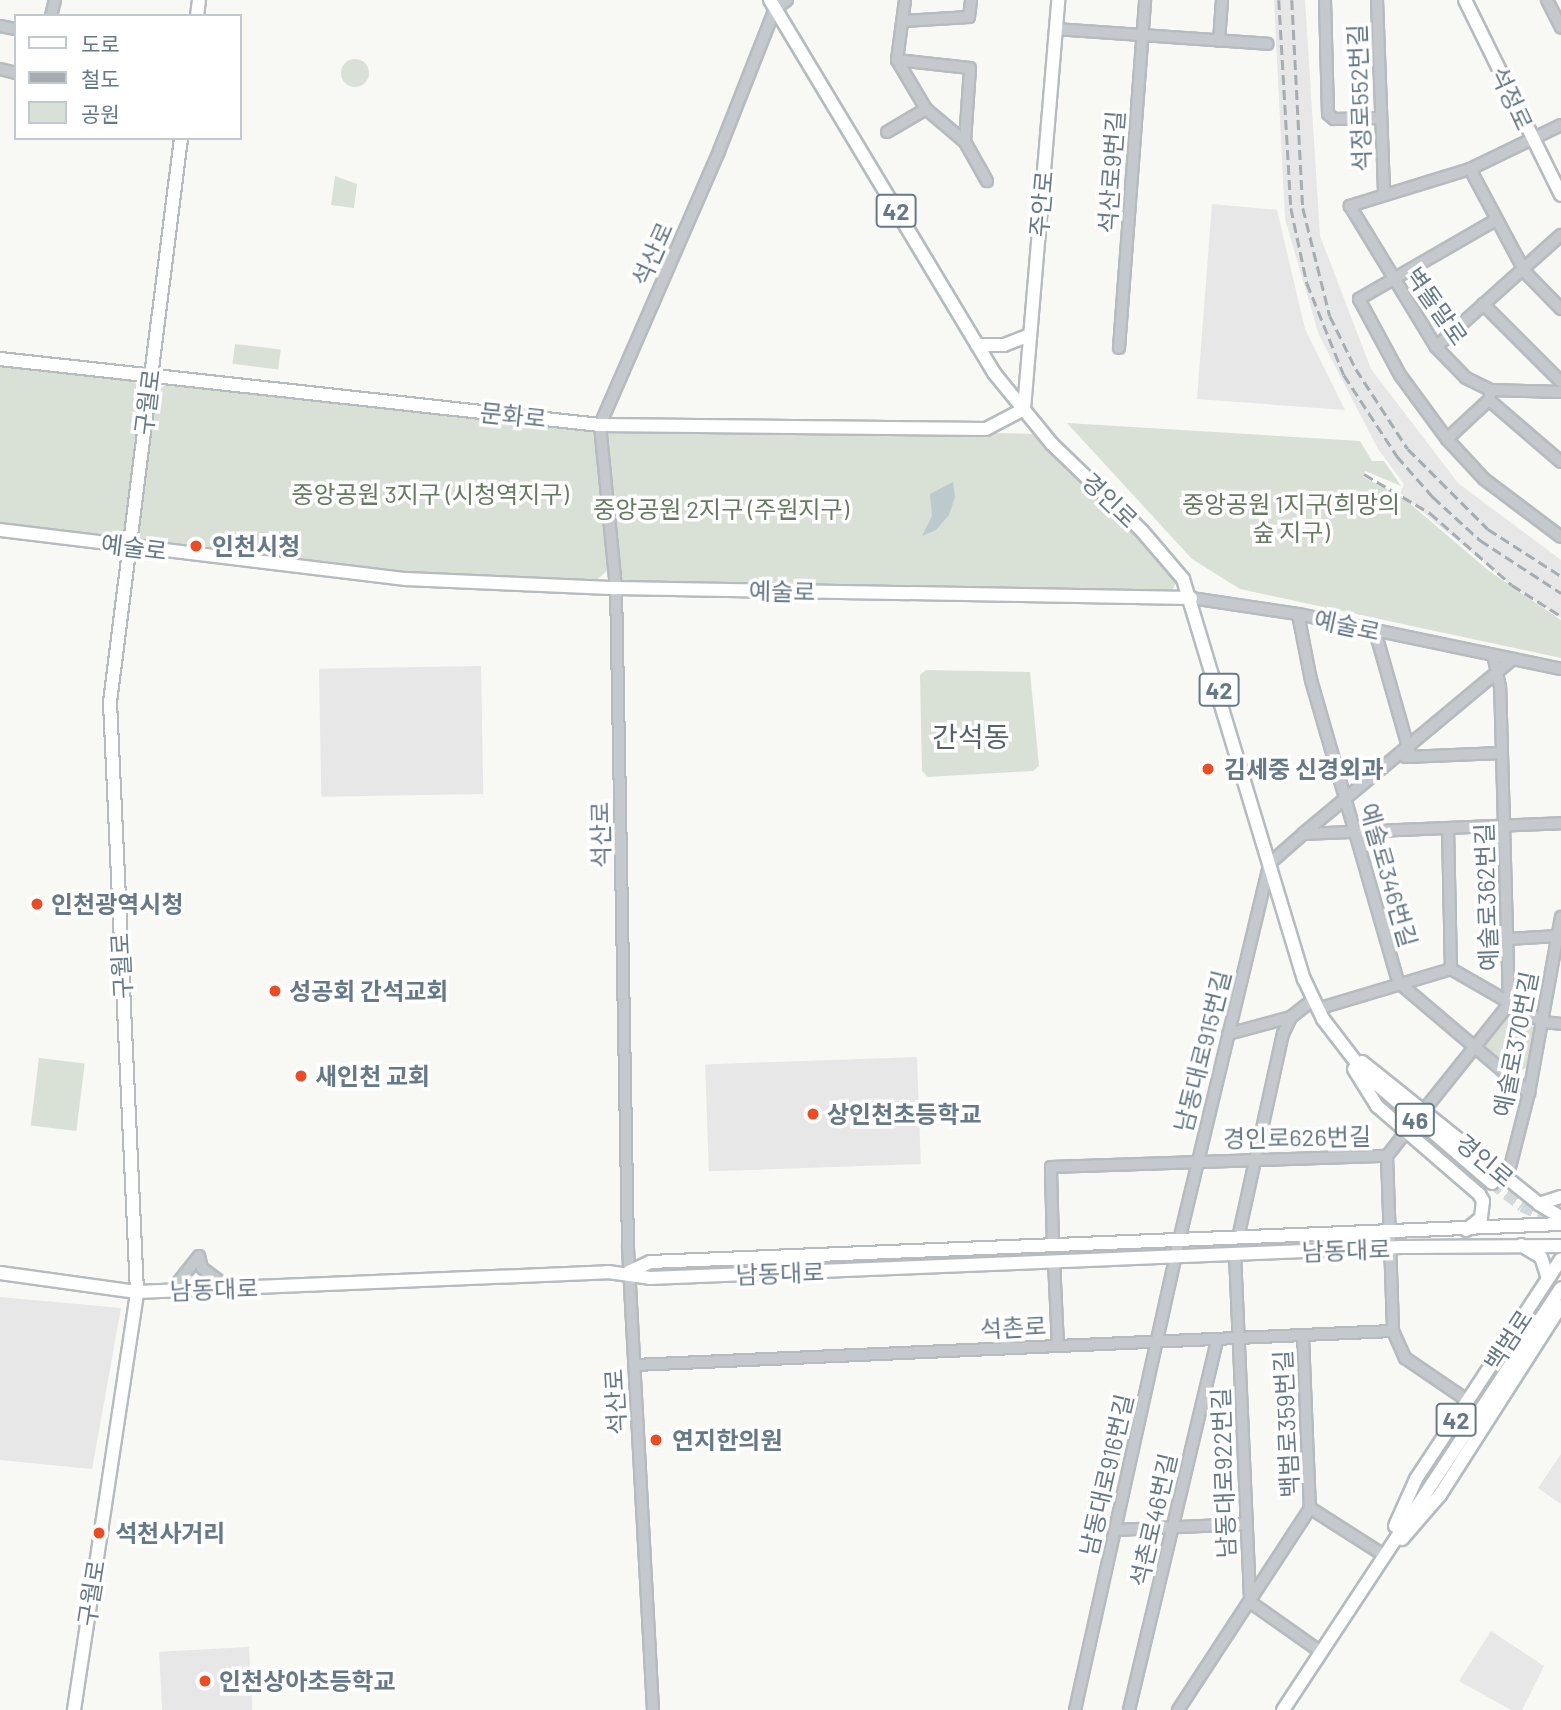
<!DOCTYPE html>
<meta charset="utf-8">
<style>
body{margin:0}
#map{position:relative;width:1561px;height:1710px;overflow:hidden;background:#f8f8f5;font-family:Barlow,"Noto Sans KR",sans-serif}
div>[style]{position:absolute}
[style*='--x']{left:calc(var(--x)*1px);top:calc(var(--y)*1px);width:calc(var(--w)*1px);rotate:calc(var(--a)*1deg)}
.built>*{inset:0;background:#e6e7e6;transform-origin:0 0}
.green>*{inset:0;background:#d9e0d6;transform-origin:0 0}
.round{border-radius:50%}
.water>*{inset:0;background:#bcc9cd}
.major-tunnel>*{height:12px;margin-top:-6px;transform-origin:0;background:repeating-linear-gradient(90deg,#d3d8da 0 12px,transparent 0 18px)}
.roads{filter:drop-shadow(2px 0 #b6bbbf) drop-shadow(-2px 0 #b6bbbf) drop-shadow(0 2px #b6bbbf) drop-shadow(0 -2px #b6bbbf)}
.minor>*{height:10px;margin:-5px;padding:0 5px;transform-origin:5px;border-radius:5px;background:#c5c9cd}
.major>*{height:12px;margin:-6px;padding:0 6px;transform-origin:6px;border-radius:6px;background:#fff}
.rail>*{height:2.5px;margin-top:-1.25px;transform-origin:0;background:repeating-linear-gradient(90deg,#a5acb2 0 10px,transparent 0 15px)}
.dots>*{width:19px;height:19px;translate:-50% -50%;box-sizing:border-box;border:4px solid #fff;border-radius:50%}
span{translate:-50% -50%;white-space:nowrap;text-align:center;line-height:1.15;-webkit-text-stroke:7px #fff;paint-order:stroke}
.shield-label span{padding:2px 5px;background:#fff;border:2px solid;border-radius:5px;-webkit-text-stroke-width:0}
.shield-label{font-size:23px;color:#657988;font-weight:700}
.street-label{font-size:24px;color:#657988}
.park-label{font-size:24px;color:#667960}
.poi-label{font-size:24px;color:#657988;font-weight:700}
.left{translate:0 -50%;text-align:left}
.quarter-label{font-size:28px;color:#54626c}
.legend{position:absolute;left:14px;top:14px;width:228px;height:126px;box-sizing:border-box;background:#fff;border:2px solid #c1c9cf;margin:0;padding:9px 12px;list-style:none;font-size:21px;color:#657988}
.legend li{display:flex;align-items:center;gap:14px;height:35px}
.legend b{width:35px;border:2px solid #c1c9cf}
</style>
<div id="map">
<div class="built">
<i style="clip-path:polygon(1274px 0,1305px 0,1320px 236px,1371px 369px,1458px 483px,1561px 560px,1561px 618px,1508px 583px,1400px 493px,1404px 484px,1378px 449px,1319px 335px,1285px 219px)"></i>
<i style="clip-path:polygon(1212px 204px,1277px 210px,1305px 329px,1345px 410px,1197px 399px)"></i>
<i style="left:481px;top:666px;width:128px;height:162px;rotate:89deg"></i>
<i style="left:917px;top:1057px;width:107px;height:212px;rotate:88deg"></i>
<i style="clip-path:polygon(0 1297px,121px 1308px,92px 1469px,0 1460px)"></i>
<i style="clip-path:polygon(1561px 1454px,1561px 1504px,1538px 1488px)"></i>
<i style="clip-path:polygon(1491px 1631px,1544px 1666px,1522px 1710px,1511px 1710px,1459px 1681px)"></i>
<i style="left:249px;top:1647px;width:63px;height:90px;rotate:87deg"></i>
</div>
<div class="green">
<i class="round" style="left:341px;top:59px;width:28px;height:28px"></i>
<i style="clip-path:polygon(335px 176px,357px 184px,354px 208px,331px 205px)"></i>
<i style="left:235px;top:344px;width:46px;height:20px;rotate:7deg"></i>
<i style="clip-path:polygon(0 359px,129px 374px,147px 399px,173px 379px,580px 422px,601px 439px,611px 425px,1044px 434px,1176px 568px,1177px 581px,1171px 593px,630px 589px,613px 566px,588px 587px,424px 580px,146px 549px,132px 528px,129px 547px,0 530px)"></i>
<i style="clip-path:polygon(1067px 423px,1360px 441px,1372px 461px,1384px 461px,1401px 486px,1365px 471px,1363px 477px,1401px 496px,1489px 571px,1561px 620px,1561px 658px,1240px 589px,1192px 559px)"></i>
<i style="clip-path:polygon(926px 670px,1030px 672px,1039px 766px,1033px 771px,928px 777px,922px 771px,920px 675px)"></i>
<i style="clip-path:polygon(1510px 1014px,1536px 1028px,1528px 1067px,1516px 1073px,1487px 1051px,1485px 1043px)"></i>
<i style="left:39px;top:1058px;width:46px;height:68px;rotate:7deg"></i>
</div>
<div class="water">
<i style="clip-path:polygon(953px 482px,955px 497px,949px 515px,936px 530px,922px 536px,932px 516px,930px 494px)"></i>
</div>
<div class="major-tunnel">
<i style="--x:1492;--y:1183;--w:38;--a:37"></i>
<i style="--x:1522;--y:1206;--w:43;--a:24.8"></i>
</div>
<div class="roads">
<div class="minor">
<i style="--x:1325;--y:0;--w:114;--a:88.5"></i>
<i style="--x:1328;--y:114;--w:8;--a:40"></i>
<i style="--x:1334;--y:119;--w:47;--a:-1.2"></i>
<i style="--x:1377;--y:0;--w:195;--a:87.9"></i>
<i style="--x:1547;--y:0;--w:31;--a:63"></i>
<i style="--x:51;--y:16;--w:16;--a:-76"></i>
<i style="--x:904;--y:21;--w:65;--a:-3.5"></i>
<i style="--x:969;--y:17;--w:17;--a:-83"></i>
<i style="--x:0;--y:26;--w:16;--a:11"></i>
<i style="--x:1055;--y:29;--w:213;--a:4"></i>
<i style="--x:1219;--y:41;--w:41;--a:-85.8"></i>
<i style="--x:897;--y:60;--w:61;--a:-82.4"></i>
<i style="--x:0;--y:69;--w:16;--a:14"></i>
<i style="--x:926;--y:109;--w:57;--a:-120.6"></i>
<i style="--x:897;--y:60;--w:73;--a:6.3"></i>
<i style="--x:970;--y:68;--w:74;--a:93.9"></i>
<i style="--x:1561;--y:125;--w:101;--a:154.2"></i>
<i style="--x:1470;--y:169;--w:126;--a:162.9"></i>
<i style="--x:1350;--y:206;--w:165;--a:58.6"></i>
<i style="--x:1436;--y:347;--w:43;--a:45.9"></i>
<i style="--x:1466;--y:378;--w:28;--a:26"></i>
<i style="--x:1491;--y:390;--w:70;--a:1.6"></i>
<i style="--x:887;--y:132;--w:45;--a:-30.5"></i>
<i style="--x:926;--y:109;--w:51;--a:40.2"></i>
<i style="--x:965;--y:142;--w:45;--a:60.6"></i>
<i style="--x:1470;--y:169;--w:117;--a:61.9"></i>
<i style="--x:1525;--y:272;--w:52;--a:45.8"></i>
<i style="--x:1494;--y:221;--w:156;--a:150"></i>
<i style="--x:1359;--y:299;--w:86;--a:61.7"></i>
<i style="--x:1400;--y:375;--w:79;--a:53.7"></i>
<i style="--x:1447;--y:439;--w:54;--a:47.2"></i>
<i style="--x:1484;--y:479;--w:96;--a:37"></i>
<i style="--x:1483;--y:304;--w:110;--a:45"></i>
<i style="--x:1436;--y:347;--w:168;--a:-41.9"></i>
<i style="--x:1119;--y:348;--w:349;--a:-85.7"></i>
<i style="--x:1491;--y:390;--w:10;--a:101"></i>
<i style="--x:1489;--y:400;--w:95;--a:40.7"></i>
<i style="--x:1447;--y:439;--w:57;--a:-42.9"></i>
<i style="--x:1191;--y:598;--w:108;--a:8.5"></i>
<i style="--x:1298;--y:614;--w:269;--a:11.8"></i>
<i style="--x:1298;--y:614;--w:67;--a:78.9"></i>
<i style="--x:1311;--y:680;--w:314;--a:73.9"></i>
<i style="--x:1398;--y:982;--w:172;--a:40.3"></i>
<i style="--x:1375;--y:631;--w:131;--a:74.1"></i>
<i style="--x:1405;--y:757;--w:97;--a:-2.4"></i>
<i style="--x:1448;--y:828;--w:141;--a:88.8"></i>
<i style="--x:1304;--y:833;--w:272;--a:-39.8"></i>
<i style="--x:1508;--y:939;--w:49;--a:-3.5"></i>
<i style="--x:1317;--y:1009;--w:140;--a:-16.6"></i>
<i style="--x:1451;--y:969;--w:106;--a:29.9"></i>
<i style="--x:1543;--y:1022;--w:18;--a:6"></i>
<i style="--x:1228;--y:1034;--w:65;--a:-15.1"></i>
<i style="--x:1291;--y:1017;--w:28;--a:-38"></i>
<i style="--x:1425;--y:1109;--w:134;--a:-51.3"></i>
<i style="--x:1509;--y:1004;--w:317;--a:-91.6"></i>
<i style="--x:1500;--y:687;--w:33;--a:-102"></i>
<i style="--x:1387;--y:1156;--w:175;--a:88"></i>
<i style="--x:1393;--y:1331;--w:30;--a:66"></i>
<i style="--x:1405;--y:1358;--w:76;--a:34.3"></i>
<i style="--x:1507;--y:1179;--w:89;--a:-75.7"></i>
<i style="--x:1529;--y:1093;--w:179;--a:-79.7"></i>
<i style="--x:1238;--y:1238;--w:209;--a:-77.6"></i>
<i style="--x:1283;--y:1034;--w:19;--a:-65"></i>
<i style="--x:1053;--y:1246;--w:79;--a:-91.5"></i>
<i style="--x:1051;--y:1167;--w:336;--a:-1.9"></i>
<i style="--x:1387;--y:1156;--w:31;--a:-52"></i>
<i style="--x:1235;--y:1254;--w:348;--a:87.5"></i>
<i style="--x:1250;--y:1602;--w:87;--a:35.2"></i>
<i style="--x:1054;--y:1261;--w:85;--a:87.3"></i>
<i style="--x:172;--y:1290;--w:43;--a:-51.5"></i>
<i style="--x:199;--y:1256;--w:12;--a:76"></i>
<i style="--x:202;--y:1268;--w:34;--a:37"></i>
<i style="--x:1303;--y:1337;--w:171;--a:87.7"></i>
<i style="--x:635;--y:1365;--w:759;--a:-2.57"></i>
<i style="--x:1310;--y:1508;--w:85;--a:32.6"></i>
<i style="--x:1115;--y:1530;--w:131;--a:-2.6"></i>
<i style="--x:653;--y:1710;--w:465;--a:-93.1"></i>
<i style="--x:628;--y:1246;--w:658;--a:-91.04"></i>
<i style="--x:616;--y:588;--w:164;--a:-95.6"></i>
<i style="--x:600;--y:425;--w:299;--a:-66.5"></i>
<i style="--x:719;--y:151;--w:153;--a:-68.5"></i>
<i style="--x:775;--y:9;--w:15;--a:-37"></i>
<i style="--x:1075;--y:1710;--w:472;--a:-77.5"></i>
<i style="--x:1177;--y:1249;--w:397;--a:-76.5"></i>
<i style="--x:1270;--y:863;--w:44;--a:-41.3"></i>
<i style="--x:1303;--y:834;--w:258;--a:-2.4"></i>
<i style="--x:1129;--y:1710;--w:380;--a:-76.6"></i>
<i style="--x:1178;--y:1710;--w:241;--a:-56.8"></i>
</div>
<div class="major">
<i style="--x:770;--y:0;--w:435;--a:59"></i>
<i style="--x:994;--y:373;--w:92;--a:50.8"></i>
<i style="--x:1052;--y:444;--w:125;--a:44"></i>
<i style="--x:1142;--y:531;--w:63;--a:49.5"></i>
<i style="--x:1183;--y:579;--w:418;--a:73.2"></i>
<i style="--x:1304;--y:979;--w:44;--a:64.6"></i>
<i style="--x:1323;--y:1019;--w:71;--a:52.5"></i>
<i style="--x:1366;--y:1075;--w:166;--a:40.6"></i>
<i style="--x:1465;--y:0;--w:217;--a:63.8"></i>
<i style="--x:197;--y:16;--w:16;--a:-83"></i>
<i style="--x:977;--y:345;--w:27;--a:0"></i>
<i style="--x:1004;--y:345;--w:28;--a:-21"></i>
<i style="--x:0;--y:359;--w:604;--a:6.28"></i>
<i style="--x:600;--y:425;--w:386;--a:0.6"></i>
<i style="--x:986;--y:429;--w:43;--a:-27.8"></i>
<i style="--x:1024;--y:409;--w:410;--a:-85.2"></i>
<i style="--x:0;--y:530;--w:409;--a:6.9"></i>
<i style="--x:406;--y:579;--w:210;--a:2.5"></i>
<i style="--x:616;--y:588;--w:575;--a:1"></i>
<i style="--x:1362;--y:1062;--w:227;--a:38.7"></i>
<i style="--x:1539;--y:1204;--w:26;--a:31"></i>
<i style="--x:1354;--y:1069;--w:44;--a:58.1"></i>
<i style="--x:1377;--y:1106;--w:135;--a:40.8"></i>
<i style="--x:1479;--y:1194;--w:8;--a:60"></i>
<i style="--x:1483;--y:1201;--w:17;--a:97"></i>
<i style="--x:1481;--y:1218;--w:19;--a:141"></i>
<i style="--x:1539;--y:1204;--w:23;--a:-18"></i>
<i style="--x:1521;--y:1245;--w:23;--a:31"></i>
<i style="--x:1541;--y:1257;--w:22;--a:72"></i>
<i style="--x:629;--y:1272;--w:23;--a:-25"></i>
<i style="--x:650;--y:1262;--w:912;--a:-2.39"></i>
<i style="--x:0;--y:1273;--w:138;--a:7.9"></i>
<i style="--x:137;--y:1292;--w:471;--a:-2.4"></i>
<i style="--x:608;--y:1272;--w:42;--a:8.1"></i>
<i style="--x:650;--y:1278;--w:752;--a:-2.36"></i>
<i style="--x:1401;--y:1247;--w:160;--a:-0.4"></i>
<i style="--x:1395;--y:1526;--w:51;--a:-65.9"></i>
<i style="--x:1416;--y:1479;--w:263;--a:-56.6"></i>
<i style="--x:1402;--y:1539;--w:58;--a:-49.2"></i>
<i style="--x:1440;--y:1495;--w:224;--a:-57.4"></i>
<i style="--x:74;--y:1710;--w:423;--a:-81.4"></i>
<i style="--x:137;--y:1292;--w:591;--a:-92.62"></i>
<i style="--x:110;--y:702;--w:568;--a:-82.82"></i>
<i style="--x:1283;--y:1710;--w:505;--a:-56.62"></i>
</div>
</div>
<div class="rail">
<i style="--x:1279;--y:0;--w:208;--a:86.7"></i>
<i style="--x:1291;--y:208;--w:77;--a:78"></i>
<i style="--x:1307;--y:283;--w:99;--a:68.1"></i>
<i style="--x:1344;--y:375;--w:97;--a:56.8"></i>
<i style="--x:1397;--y:456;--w:55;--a:48.7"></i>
<i style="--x:1433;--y:497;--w:64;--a:42.5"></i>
<i style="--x:1480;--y:540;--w:97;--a:33.2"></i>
<i style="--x:1292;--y:0;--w:208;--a:87"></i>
<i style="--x:1303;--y:208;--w:111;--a:76"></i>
<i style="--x:1330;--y:316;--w:59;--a:63.9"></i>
<i style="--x:1356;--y:369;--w:95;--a:57"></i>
<i style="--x:1408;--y:449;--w:113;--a:45"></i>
<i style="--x:1488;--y:529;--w:87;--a:32.8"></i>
<i style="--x:1364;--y:474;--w:77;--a:30.6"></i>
<i style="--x:1430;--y:513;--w:109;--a:41.3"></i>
<i style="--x:1512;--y:585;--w:58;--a:32.3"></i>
</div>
<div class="dots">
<i style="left:196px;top:546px;background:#ed4c20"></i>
<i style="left:1208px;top:769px;background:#ed4c20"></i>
<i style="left:37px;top:904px;background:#ed4c20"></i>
<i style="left:275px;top:991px;background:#ed4c20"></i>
<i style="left:301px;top:1076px;background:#ed4c20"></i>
<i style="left:813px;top:1114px;background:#ed4c20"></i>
<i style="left:656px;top:1440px;background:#ed4c20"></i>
<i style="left:99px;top:1533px;background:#ed4c20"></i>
<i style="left:205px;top:1681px;background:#ed4c20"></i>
</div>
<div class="shield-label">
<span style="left:896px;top:211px">42</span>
<span style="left:1219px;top:690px">42</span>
<span style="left:1415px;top:1120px">46</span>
<span style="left:1456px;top:1420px">42</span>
</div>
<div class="street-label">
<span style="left:1359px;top:98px;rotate:-92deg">석정로552번길</span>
<span style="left:1512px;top:98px;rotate:65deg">석정로</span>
<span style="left:1111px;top:172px;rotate:-86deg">석산로9번길</span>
<span style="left:1041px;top:204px;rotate:-85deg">주안로</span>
<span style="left:652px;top:254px;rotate:-66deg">석산로</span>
<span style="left:1437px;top:306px;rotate:55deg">벽돌말로</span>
<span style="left:147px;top:402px;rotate:-83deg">구월로</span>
<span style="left:513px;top:415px;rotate:6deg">문화로</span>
<span style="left:1110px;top:500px;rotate:44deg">경인로</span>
<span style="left:134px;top:547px;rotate:7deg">예술로</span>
<span style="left:782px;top:591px;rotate:1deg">예술로</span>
<span style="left:1347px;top:625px;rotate:12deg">예술로</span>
<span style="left:600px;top:835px;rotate:-91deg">석산로</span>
<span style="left:1389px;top:875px;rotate:74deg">예술로346번길</span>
<span style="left:1486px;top:897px;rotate:-92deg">예술로362번길</span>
<span style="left:121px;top:966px;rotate:-93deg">구월로</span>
<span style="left:1515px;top:1044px;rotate:-79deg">예술로370번길</span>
<span style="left:1202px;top:1051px;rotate:-76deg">남동대로915번길</span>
<span style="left:1297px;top:1137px;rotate:-1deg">경인로626번길</span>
<span style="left:1485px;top:1160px;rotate:40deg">경인로</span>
<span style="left:1346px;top:1250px;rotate:-2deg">남동대로</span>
<span style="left:780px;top:1273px;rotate:-2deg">남동대로</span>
<span style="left:214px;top:1289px;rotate:-2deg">남동대로</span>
<span style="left:1013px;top:1327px;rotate:-3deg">석촌로</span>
<span style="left:1508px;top:1340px;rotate:-57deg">백범로</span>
<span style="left:615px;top:1402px;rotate:-93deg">석산로</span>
<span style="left:1286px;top:1424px;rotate:-93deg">백범로359번길</span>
<span style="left:1223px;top:1473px;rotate:-92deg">남동대로922번길</span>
<span style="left:1106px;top:1475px;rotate:-77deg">남동대로916번길</span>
<span style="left:1153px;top:1520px;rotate:-77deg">석촌로46번길</span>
<span style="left:91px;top:1593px;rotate:-81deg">구월로</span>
</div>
<div class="park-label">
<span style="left:430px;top:494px">중앙공원 3지구 (시청역지구)</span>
<span style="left:1291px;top:518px">중앙공원 1지구(희망의<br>숲 지구)</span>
<span style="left:721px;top:509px">중앙공원 2지구 (주원지구)</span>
</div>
<div class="poi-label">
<span class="left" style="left:212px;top:546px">인천시청</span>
<span class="left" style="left:1224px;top:769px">김세중 신경외과</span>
<span class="left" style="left:51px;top:904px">인천광역시청</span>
<span class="left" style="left:289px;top:991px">성공회 간석교회</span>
<span class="left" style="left:315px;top:1076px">새인천 교회</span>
<span class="left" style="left:827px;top:1114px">상인천초등학교</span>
<span class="left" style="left:672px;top:1440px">연지한의원</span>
<span class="left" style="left:115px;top:1533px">석천사거리</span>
<span class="left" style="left:219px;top:1681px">인천상아초등학교</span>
</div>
<div class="quarter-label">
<span style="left:971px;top:736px">간석동</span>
</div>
<ul class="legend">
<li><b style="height:9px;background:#fff"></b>도로</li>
<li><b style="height:9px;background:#a5acb2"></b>철도</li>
<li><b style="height:19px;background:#d9e0d6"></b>공원</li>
</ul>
</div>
